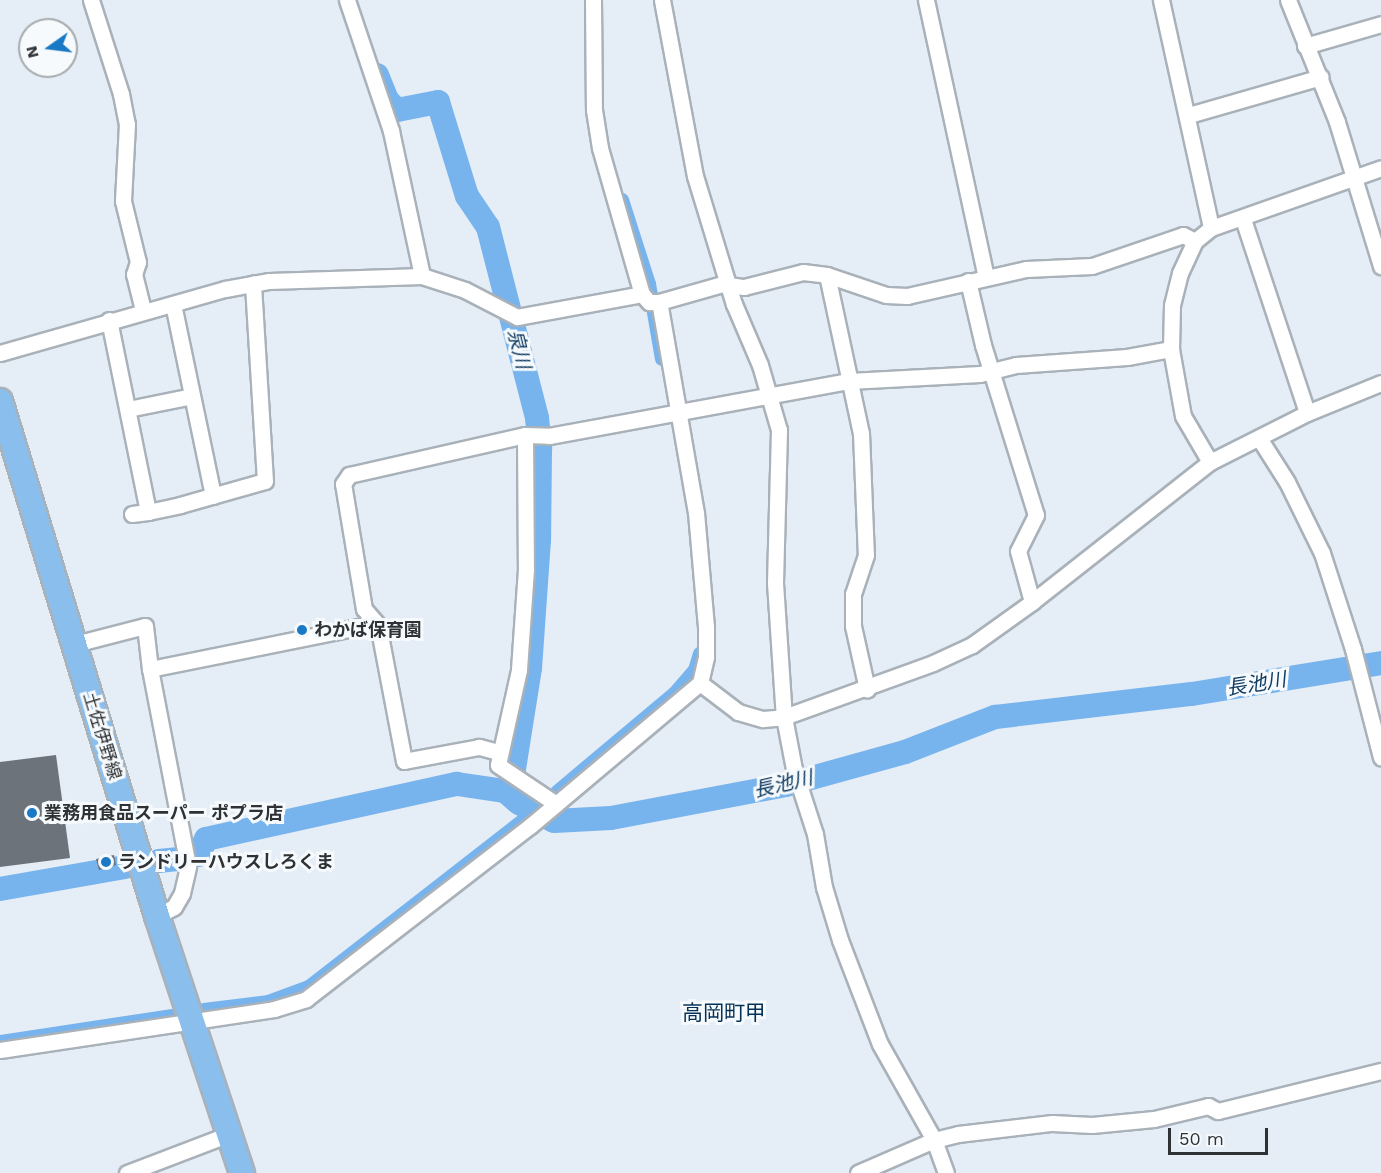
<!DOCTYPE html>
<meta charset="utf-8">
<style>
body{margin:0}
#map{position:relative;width:1381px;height:1173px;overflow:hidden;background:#e5edf6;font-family:"Work Sans","Noto Sans JP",sans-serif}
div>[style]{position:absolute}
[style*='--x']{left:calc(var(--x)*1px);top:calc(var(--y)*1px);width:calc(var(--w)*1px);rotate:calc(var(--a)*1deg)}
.canal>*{height:14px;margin:-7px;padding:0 7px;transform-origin:7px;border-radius:7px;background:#77b3ed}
.river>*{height:24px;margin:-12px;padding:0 12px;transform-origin:12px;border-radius:12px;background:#77b3ed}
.building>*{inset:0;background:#6c737b}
.roads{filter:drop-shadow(2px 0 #a9b1b9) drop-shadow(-2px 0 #a9b1b9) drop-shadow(0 2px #a9b1b9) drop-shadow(0 -2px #a9b1b9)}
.street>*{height:15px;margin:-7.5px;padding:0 7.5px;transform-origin:7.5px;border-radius:7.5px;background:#fff}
.primary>*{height:24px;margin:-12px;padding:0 12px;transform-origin:12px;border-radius:12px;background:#8abeed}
.dots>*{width:16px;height:16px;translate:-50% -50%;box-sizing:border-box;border:3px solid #f6fafd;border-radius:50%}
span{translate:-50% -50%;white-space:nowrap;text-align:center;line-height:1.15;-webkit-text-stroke:6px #f6fafd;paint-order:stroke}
.poi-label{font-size:18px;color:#2e3235;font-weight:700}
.left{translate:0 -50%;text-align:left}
.street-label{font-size:18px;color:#2e3235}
.water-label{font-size:20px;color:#113c62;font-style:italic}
.quarter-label{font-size:21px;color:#043155}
.north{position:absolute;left:18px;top:18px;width:60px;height:60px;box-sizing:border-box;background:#f6fafd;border:2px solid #a6aaad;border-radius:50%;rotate:256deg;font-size:16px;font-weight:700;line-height:24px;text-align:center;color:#2e3235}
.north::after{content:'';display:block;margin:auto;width:21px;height:27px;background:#1a79c5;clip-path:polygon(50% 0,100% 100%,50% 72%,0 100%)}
.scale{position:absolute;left:1168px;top:1128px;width:100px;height:27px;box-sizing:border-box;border:3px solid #2e3235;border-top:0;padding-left:8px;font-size:18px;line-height:21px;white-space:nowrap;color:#2e3235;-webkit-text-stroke:4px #f6fafd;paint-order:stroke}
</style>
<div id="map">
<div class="canal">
<i style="--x:622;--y:200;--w:88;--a:72.2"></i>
<i style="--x:649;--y:284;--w:76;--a:80.2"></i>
<i style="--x:557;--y:792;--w:154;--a:-40"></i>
<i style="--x:675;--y:693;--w:30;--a:-49"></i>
<i style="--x:695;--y:670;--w:17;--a:-73"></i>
<i style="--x:204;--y:1010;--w:64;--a:-7.1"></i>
<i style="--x:268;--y:1002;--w:44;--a:-20.1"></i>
<i style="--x:309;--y:987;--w:293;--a:-37.9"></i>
<i style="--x:0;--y:1042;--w:173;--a:-8.6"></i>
</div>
<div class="river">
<i style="--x:377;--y:75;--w:27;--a:68"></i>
<i style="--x:387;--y:100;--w:14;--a:45"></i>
<i style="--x:397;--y:110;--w:42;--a:-11"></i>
<i style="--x:438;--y:102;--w:98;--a:72.9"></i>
<i style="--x:467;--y:196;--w:37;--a:56"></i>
<i style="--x:488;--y:227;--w:197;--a:75.6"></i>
<i style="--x:537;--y:418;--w:31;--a:84"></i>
<i style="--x:540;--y:449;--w:91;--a:90.6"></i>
<i style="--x:539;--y:540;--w:128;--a:94"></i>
<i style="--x:530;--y:668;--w:102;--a:99"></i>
<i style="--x:198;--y:855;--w:18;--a:-63"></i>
<i style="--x:206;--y:839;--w:257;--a:-12.4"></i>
<i style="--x:457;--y:784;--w:49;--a:8.3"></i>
<i style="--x:505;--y:791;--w:18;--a:41"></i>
<i style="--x:519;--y:803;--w:39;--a:27"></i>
<i style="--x:554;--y:821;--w:57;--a:-3"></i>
<i style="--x:611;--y:818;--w:178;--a:-10.7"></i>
<i style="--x:786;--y:785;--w:123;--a:-15.5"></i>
<i style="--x:905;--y:752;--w:97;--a:-21.3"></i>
<i style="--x:995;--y:717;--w:198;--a:-6.7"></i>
<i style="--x:1192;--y:694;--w:192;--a:-9.3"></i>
<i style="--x:159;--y:861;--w:18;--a:-6"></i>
<i style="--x:0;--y:889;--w:127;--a:-10"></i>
</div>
<div class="building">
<i style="clip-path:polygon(56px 755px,70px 858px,0 867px,0 762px)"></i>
<i style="clip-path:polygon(114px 855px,116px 865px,99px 870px,96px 859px)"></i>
</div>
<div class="roads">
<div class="street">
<i style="--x:91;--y:0;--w:99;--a:72.3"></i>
<i style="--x:121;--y:94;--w:31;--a:79"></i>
<i style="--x:127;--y:124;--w:77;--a:93"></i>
<i style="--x:123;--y:201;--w:63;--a:76.2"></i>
<i style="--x:138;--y:262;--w:13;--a:108"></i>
<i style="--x:134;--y:274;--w:38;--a:76"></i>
<i style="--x:347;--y:0;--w:138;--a:71.4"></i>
<i style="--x:391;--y:131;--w:148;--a:77.9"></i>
<i style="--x:593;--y:0;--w:110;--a:89.5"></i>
<i style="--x:594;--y:110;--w:38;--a:81"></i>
<i style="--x:600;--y:148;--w:152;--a:74"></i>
<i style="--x:662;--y:0;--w:179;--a:79.4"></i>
<i style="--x:695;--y:176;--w:134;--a:73.1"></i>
<i style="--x:734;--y:304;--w:66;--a:66.9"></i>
<i style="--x:760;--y:365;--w:68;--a:73.7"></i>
<i style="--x:779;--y:430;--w:153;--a:91.5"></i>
<i style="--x:775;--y:583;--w:134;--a:86.2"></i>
<i style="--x:784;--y:717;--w:53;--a:79.1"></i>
<i style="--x:794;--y:769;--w:68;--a:72.1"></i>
<i style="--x:815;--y:834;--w:54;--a:80.4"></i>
<i style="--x:824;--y:887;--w:55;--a:73.2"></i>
<i style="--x:840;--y:940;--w:111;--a:69"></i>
<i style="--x:880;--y:1044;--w:110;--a:60.6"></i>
<i style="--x:934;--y:1140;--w:35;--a:70"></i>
<i style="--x:926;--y:0;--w:283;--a:77.8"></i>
<i style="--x:1161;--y:0;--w:233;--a:77.6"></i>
<i style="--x:1288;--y:0;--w:131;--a:68.1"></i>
<i style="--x:1337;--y:122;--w:151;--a:73"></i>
<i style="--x:1305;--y:46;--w:79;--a:-16.1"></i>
<i style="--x:1189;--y:115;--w:137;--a:-16.1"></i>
<i style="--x:1243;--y:219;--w:204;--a:71.7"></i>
<i style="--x:827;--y:275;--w:62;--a:18.7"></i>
<i style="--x:886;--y:295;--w:21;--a:3"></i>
<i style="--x:907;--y:296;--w:122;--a:-12.8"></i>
<i style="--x:1026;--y:269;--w:66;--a:-2.6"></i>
<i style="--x:1092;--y:266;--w:96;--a:-18.8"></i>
<i style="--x:1183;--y:235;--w:13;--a:27"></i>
<i style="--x:968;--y:281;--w:66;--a:76.8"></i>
<i style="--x:983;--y:345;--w:178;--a:72.7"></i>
<i style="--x:1036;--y:515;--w:40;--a:116.6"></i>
<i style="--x:1018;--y:551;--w:53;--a:74.6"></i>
<i style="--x:173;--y:304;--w:196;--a:78.2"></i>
<i style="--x:109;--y:320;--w:196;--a:78.5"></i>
<i style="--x:148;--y:512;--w:33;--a:-12"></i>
<i style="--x:180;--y:505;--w:88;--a:-15.8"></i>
<i style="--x:265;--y:481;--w:198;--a:-93.5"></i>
<i style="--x:0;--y:353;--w:234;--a:-15.9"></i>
<i style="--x:225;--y:289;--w:45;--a:-10.3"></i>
<i style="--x:269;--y:281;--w:153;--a:-1.9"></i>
<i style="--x:422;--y:276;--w:45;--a:18"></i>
<i style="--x:465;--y:290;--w:59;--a:27.4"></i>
<i style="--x:517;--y:317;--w:127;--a:-10.4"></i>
<i style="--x:642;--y:294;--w:11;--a:49"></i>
<i style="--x:649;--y:302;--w:10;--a:0"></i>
<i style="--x:659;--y:302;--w:66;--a:-15.9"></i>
<i style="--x:722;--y:284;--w:22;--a:8"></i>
<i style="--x:744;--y:287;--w:61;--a:-14.3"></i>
<i style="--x:803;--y:272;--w:24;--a:7"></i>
<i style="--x:827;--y:275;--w:162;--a:77.9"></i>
<i style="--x:861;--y:433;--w:122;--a:87.7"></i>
<i style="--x:866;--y:555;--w:41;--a:108.4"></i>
<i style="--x:853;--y:594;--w:32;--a:90"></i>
<i style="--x:853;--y:626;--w:65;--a:77.5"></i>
<i style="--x:128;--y:409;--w:65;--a:-11.5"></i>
<i style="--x:525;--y:435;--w:134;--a:89.6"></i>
<i style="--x:526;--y:569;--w:101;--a:94"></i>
<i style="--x:519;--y:670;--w:97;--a:102.5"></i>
<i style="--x:498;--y:765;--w:70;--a:33.9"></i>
<i style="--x:1259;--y:438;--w:52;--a:57.5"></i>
<i style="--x:1287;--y:482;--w:79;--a:63.8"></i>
<i style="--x:1322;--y:553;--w:101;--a:72.1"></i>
<i style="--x:1353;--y:649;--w:112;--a:75.5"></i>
<i style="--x:1210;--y:462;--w:53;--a:-120.4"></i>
<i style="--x:1183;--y:416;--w:68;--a:-100.2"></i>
<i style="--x:1171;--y:349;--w:44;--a:-88.7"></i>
<i style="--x:1172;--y:305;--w:33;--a:-76"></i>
<i style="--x:1180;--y:273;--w:35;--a:-65"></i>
<i style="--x:1195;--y:241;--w:21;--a:-39"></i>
<i style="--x:1211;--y:228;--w:180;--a:-19.4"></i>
<i style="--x:132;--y:514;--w:16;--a:-7"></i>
<i style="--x:75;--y:644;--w:72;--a:-14.4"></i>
<i style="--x:145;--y:626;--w:43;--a:83.4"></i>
<i style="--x:700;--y:683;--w:48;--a:37.3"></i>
<i style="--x:738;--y:712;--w:26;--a:16"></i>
<i style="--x:763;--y:719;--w:21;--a:-5"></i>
<i style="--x:784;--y:717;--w:158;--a:-19.9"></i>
<i style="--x:933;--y:663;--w:43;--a:-24.8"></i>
<i style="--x:972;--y:645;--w:74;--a:-35.6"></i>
<i style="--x:1032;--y:602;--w:226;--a:-38.2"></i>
<i style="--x:1210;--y:462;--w:109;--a:-26.8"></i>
<i style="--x:1307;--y:413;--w:80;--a:-22.1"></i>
<i style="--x:498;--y:752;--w:20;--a:-165"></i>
<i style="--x:479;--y:747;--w:76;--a:169.4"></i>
<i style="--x:404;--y:761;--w:138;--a:-100.8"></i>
<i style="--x:378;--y:625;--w:21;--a:-131"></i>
<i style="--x:364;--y:609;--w:127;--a:-99.5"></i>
<i style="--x:343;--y:484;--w:11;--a:-56"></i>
<i style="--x:349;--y:475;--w:180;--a:-12.8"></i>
<i style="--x:525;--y:435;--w:24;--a:2"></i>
<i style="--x:549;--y:436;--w:305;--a:-10.4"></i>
<i style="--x:849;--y:381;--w:131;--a:-3.1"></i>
<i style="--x:980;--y:374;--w:37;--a:-14"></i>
<i style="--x:1016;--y:365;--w:111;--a:-4.1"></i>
<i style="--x:1127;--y:357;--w:45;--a:-10.3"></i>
<i style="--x:157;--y:916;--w:19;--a:-28"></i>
<i style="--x:174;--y:907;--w:16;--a:-60"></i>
<i style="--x:182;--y:893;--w:28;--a:-77"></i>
<i style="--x:188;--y:866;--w:201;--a:-100.9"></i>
<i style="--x:150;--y:669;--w:218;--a:-11.4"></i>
<i style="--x:364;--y:626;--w:11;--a:-52"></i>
<i style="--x:0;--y:1050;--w:277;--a:-8.5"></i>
<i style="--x:274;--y:1009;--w:34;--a:-17"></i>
<i style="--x:306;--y:999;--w:283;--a:-37.7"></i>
<i style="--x:530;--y:826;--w:222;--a:-40.1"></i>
<i style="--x:700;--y:683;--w:27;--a:-77"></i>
<i style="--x:706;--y:657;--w:30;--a:-90"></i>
<i style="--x:706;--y:627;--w:114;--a:-95"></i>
<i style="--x:696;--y:513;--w:214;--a:-99.9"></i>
<i style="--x:127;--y:1173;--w:109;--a:-20.9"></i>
<i style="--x:858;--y:1173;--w:83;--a:-23.5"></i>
<i style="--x:934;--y:1140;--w:25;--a:-14"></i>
<i style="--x:958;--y:1134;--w:95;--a:-6.7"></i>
<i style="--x:1052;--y:1123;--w:40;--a:2.9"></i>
<i style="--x:1092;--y:1125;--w:62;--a:-5.5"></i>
<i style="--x:1154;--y:1119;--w:56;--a:-13.5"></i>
<i style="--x:1208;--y:1106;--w:11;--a:27"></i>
<i style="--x:1218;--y:1111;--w:168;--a:-13.8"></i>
</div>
<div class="primary">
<i style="--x:0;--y:401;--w:538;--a:73.05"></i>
<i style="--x:157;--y:916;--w:271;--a:71.7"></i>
</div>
</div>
<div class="dots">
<i style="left:302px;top:630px;background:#1a79c5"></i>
<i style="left:32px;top:813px;background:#1a79c5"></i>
<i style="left:106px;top:862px;background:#1a79c5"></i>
</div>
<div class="poi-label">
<span class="left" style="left:314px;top:630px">わかば保育園</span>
<span class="left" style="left:44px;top:813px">業務用食品スーパー ポプラ店</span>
<span class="left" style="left:118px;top:862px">ランドリーハウスしろくま</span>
</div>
<div class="street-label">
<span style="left:102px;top:736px;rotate:73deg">土佐伊野線</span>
</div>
<div class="water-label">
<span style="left:519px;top:349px;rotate:76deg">泉川</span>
<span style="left:1256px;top:684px;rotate:-9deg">長池川</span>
<span style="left:783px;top:784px;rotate:-13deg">長池川</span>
</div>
<div class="quarter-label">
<span style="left:724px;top:1013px">高岡町甲</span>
</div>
<div class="north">N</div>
<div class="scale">50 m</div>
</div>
